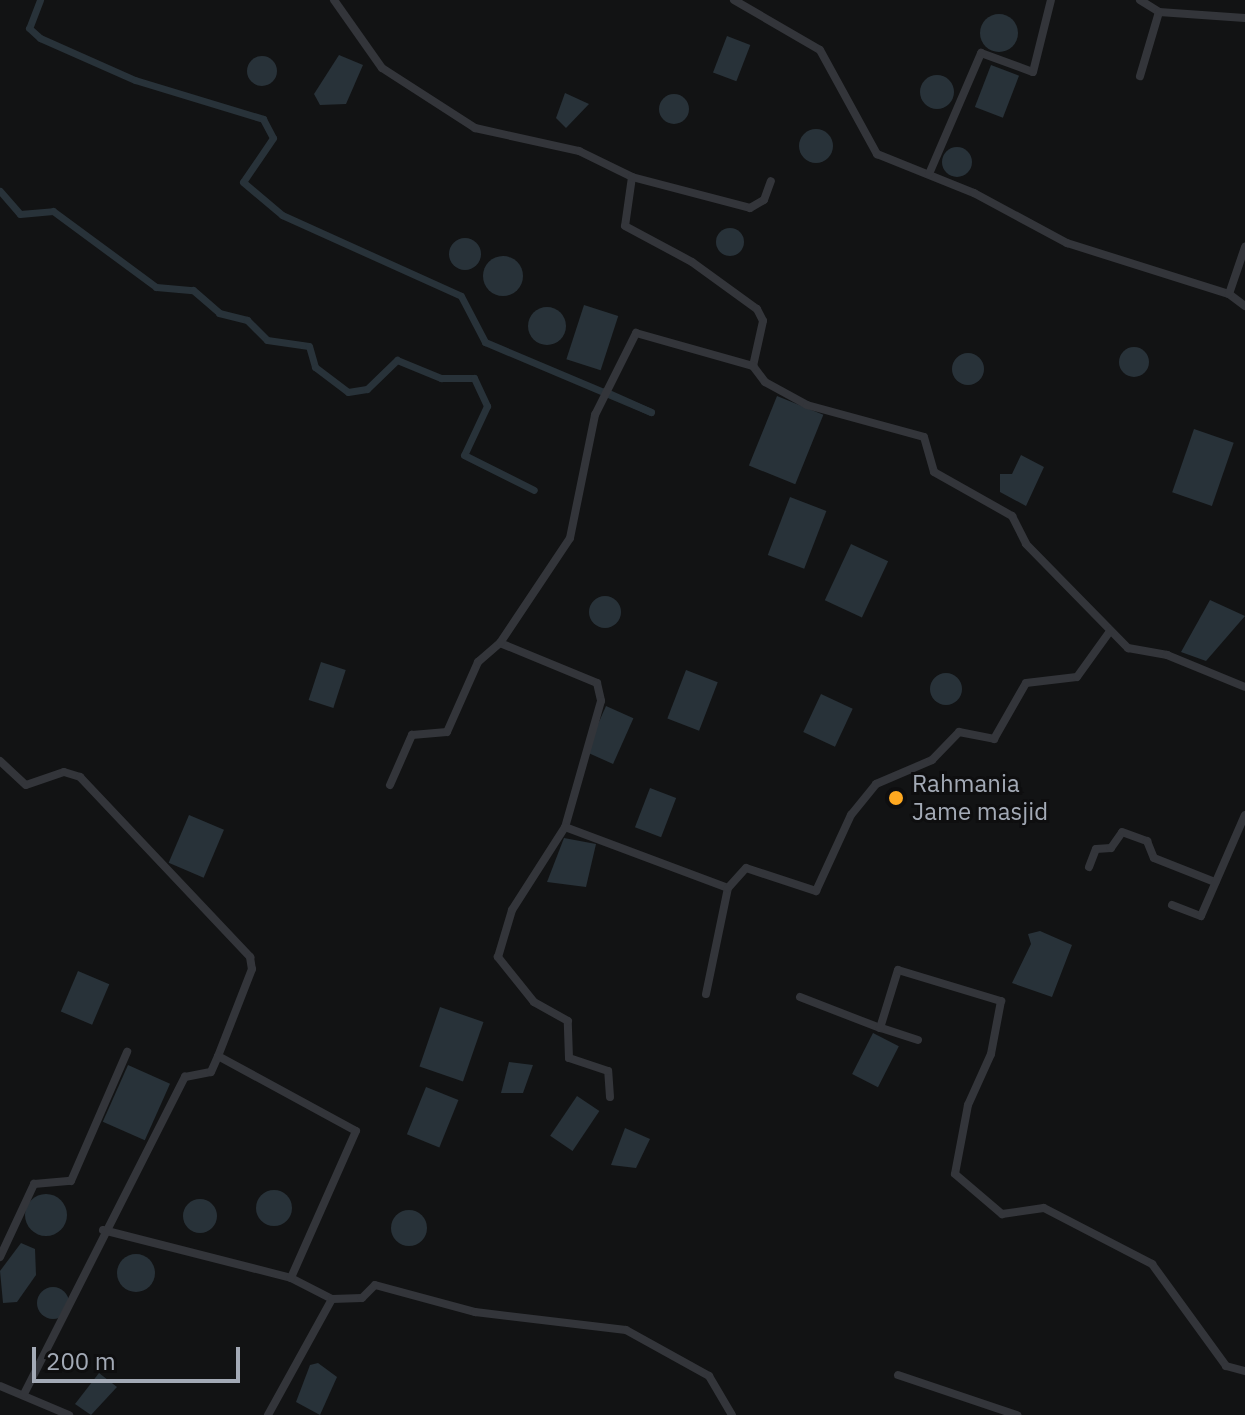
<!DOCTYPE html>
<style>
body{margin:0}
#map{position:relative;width:1245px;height:1415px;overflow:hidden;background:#121314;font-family:"IBM Plex Sans",sans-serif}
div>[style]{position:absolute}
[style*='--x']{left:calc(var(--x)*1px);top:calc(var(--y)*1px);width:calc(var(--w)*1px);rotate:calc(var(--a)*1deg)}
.water>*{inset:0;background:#283239;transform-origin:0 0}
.round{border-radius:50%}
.canal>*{height:7px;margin:-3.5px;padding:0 3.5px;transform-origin:3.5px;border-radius:3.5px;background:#283239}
.minor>*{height:8px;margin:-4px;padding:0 4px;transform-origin:4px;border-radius:4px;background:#33353a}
.dots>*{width:22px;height:22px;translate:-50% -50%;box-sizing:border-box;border:4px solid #0e0e0f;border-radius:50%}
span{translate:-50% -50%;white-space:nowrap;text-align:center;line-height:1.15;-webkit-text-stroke:6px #0e0e0f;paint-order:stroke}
.poi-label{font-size:24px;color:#a3aab6}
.left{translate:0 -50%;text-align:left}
.scale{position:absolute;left:32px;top:1347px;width:208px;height:36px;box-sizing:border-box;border:4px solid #a3aab6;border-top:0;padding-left:10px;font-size:24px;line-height:28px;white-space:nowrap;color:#a3aab6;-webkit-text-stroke:6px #0e0e0f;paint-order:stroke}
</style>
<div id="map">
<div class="water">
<i class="round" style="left:980px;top:14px;width:38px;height:38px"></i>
<i style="left:727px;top:36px;width:25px;height:39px;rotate:21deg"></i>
<i style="clip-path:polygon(339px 55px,363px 65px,346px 104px,320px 105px,314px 94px)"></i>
<i class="round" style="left:247px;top:56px;width:30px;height:30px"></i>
<i style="left:991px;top:65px;width:30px;height:45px;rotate:21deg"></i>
<i class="round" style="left:920px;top:75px;width:34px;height:34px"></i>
<i style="clip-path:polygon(565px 93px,589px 104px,566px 128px,556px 118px)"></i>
<i class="round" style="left:659px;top:94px;width:30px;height:30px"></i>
<i class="round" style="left:799px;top:129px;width:34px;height:34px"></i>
<i class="round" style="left:942px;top:147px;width:30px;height:30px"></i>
<i class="round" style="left:716px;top:228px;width:28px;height:28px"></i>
<i class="round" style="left:449px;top:238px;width:32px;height:32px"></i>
<i class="round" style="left:483px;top:256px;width:40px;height:40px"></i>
<i style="left:584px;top:305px;width:36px;height:57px;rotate:18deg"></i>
<i class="round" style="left:528px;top:307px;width:38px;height:38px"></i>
<i class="round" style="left:1119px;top:347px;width:30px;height:30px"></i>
<i class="round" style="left:952px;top:353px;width:32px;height:32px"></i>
<i style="left:777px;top:396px;width:50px;height:75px;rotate:22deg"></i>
<i style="left:1194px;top:429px;width:42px;height:67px;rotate:19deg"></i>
<i style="clip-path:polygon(1021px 455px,1044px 467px,1026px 506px,1000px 492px,1000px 474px,1012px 474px)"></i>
<i style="left:790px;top:497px;width:39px;height:62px;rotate:21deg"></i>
<i style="left:851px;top:544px;width:41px;height:62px;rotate:25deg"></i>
<i class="round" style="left:589px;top:596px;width:32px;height:32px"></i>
<i style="clip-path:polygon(1210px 600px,1245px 616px,1206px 661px,1181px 652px)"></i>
<i style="left:321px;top:662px;width:26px;height:40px;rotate:18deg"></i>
<i style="left:686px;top:670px;width:34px;height:52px;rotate:21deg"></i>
<i class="round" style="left:930px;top:673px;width:32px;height:32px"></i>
<i style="left:821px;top:694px;width:35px;height:42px;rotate:25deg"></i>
<i style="left:606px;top:706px;width:30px;height:50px;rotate:24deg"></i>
<i style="left:650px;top:788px;width:28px;height:42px;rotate:21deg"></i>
<i style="left:189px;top:815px;width:38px;height:52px;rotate:23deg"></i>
<i style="clip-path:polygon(564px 838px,596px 844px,586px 887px,547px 882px)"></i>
<i style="clip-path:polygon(1040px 931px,1072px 945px,1052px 997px,1012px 983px,1031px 944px,1028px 934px)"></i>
<i style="left:78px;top:971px;width:34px;height:44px;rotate:23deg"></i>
<i style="left:440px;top:1007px;width:46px;height:63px;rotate:19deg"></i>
<i style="left:873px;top:1033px;width:29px;height:46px;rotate:27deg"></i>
<i style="clip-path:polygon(509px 1062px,533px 1065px,523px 1093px,501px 1093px)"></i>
<i style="left:128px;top:1065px;width:46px;height:62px;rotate:24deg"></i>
<i style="left:426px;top:1087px;width:35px;height:51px;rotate:22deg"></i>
<i style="left:577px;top:1096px;width:27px;height:48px;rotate:34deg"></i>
<i style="clip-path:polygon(625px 1128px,650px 1139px,636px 1168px,611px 1165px)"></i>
<i class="round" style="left:256px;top:1190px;width:36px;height:36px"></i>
<i class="round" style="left:25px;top:1194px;width:42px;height:42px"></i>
<i class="round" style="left:183px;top:1199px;width:34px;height:34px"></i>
<i class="round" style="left:391px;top:1210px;width:36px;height:36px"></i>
<i style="clip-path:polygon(21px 1243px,35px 1249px,36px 1275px,17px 1302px,3px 1303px,0 1271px)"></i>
<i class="round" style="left:117px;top:1254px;width:38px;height:38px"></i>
<i class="round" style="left:37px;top:1287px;width:32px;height:32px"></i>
<i style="clip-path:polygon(318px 1363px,337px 1377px,320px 1415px,296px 1402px,310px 1365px)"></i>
<i style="clip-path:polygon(99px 1373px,117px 1387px,91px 1415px,75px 1404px)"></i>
</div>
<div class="canal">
<i style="--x:40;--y:0;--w:30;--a:111"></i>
<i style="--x:29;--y:28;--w:15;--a:42"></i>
<i style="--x:40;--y:38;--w:104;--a:23.9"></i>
<i style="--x:135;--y:80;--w:134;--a:16.9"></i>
<i style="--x:263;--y:119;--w:21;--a:62"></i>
<i style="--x:273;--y:138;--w:53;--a:124.3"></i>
<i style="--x:243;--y:182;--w:51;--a:40.2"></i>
<i style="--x:282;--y:215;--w:196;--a:24.3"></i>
<i style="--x:461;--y:296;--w:52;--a:62.4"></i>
<i style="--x:485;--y:342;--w:180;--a:22.9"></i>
<i style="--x:651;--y:412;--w:51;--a:-155.9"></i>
<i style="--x:0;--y:191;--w:30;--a:49"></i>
<i style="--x:20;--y:214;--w:33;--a:-5"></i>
<i style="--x:53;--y:211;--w:128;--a:36.4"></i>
<i style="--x:156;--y:287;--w:37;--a:5"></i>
<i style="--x:193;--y:290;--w:35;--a:41"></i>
<i style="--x:219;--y:313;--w:29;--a:14"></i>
<i style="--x:247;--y:320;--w:28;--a:45"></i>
<i style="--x:267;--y:340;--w:42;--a:8.1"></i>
<i style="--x:309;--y:346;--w:22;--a:74"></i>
<i style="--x:315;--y:367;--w:41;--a:37.1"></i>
<i style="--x:348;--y:392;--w:19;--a:-9"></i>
<i style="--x:367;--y:389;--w:42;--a:-44"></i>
<i style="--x:397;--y:360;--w:48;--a:22.2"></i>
<i style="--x:441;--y:378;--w:33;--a:0"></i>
<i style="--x:474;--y:378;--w:31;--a:65"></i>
<i style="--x:487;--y:406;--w:54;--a:115.1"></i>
<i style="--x:464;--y:455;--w:78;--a:26.6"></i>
</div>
<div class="minor">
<i style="--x:334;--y:0;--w:83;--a:54.8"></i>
<i style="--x:382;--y:68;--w:111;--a:32.8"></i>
<i style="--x:475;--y:128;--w:107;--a:12.5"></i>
<i style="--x:579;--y:151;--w:59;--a:26.1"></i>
<i style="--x:632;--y:177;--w:49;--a:98.1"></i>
<i style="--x:625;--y:226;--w:76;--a:28.2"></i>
<i style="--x:692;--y:262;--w:80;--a:35.9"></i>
<i style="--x:757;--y:309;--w:13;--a:63"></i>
<i style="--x:763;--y:321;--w:46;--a:102.5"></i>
<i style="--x:753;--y:366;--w:20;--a:53"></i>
<i style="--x:765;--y:382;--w:48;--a:28.7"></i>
<i style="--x:807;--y:405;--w:121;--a:15.3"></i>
<i style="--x:924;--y:437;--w:36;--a:74"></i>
<i style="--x:934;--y:472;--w:90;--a:29.4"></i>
<i style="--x:1012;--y:516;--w:31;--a:63"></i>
<i style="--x:1026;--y:544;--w:146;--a:45.6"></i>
<i style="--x:1128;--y:648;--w:40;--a:10"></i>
<i style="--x:1167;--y:655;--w:84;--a:22.3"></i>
<i style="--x:734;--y:0;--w:99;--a:30.2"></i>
<i style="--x:820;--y:50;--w:119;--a:61.3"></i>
<i style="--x:877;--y:154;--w:105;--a:21.9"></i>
<i style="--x:974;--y:193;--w:106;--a:28.3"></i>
<i style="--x:1067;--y:243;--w:170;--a:17.5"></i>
<i style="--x:1229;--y:294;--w:20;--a:37"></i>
<i style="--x:1140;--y:0;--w:22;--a:32"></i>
<i style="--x:1159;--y:12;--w:67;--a:106.5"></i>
<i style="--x:1159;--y:12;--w:86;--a:4"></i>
<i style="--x:929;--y:174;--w:132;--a:-66.7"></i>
<i style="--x:981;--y:53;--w:55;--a:20.1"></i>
<i style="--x:1033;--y:72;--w:74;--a:-76"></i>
<i style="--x:632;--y:177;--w:122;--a:14.7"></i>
<i style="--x:750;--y:208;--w:16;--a:-30"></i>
<i style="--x:764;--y:200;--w:20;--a:-70"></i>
<i style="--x:1229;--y:294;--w:50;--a:-71.2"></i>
<i style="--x:500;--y:643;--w:105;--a:22.4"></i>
<i style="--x:597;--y:683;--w:18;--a:77"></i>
<i style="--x:601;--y:701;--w:131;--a:105.9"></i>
<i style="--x:0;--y:761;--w:35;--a:43"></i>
<i style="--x:26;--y:785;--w:40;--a:-18.9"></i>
<i style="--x:64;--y:772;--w:17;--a:17"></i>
<i style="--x:80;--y:777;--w:248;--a:46.6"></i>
<i style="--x:250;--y:957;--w:12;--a:81"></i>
<i style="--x:252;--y:969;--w:93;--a:111.3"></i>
<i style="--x:390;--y:785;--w:55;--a:-66.3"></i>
<i style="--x:412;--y:735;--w:35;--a:-5"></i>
<i style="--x:447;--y:732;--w:77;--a:-66.1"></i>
<i style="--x:478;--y:662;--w:29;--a:-41"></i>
<i style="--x:500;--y:643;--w:126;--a:-56.3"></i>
<i style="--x:570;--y:538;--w:126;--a:-78.5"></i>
<i style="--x:595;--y:415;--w:92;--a:-63.4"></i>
<i style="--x:636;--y:333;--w:122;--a:15.8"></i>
<i style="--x:1089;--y:867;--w:19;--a:-69"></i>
<i style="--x:1096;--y:849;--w:15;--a:-4"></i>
<i style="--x:1111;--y:848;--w:19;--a:-55"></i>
<i style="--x:1122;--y:832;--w:27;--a:20"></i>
<i style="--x:1147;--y:841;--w:18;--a:68"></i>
<i style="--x:1154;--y:858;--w:66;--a:21.5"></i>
<i style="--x:1172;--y:905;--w:31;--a:21"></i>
<i style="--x:1201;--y:916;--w:110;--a:-66.5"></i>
<i style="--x:706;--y:994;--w:108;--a:-78.3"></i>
<i style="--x:800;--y:997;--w:86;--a:21.2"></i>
<i style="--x:918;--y:1040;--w:40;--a:-162"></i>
<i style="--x:880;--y:1028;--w:61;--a:-72.8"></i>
<i style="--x:898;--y:970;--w:108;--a:16.8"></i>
<i style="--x:1001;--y:1001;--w:54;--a:100.7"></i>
<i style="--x:991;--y:1054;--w:56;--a:114.3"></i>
<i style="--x:968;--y:1105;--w:70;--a:100.7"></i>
<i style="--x:955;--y:1174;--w:62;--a:40.4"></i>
<i style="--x:1002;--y:1214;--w:42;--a:-8.1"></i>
<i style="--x:1044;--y:1208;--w:122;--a:27.4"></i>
<i style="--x:1152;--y:1264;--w:126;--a:54"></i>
<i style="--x:1226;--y:1366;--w:20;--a:15"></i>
<i style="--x:610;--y:1097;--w:26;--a:-94"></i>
<i style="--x:608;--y:1071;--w:41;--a:-161.6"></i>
<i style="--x:569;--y:1058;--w:37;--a:-92"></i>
<i style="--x:568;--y:1021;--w:39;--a:-151"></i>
<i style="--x:534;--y:1002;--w:58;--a:-128.7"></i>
<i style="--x:498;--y:957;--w:49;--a:-73.4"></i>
<i style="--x:512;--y:910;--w:98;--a:-57.4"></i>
<i style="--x:565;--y:827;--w:174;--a:20.5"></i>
<i style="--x:728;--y:888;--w:27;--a:-48"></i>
<i style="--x:746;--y:868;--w:74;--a:18.2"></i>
<i style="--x:816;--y:891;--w:84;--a:-65.3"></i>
<i style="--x:851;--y:815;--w:40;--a:-51"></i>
<i style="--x:876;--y:784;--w:61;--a:-23.2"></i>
<i style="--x:932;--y:760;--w:39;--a:-46"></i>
<i style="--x:959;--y:732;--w:36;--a:11"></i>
<i style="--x:994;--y:739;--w:64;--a:-60.3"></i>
<i style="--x:1026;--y:683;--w:51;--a:-6.7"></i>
<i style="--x:1077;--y:677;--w:57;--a:-54.3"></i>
<i style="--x:103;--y:1230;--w:194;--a:14.3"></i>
<i style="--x:291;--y:1278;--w:46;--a:27.1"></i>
<i style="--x:0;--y:1257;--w:81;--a:-65"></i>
<i style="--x:34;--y:1184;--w:37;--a:-5"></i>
<i style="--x:71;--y:1181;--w:141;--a:-66.5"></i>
<i style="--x:898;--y:1375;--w:126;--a:18.6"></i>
<i style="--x:0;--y:1386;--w:75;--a:22.8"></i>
<i style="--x:24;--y:1394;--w:356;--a:-63.1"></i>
<i style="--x:185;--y:1077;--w:26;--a:-11"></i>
<i style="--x:211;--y:1072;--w:17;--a:-66"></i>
<i style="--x:218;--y:1056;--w:157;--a:28.5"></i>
<i style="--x:356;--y:1131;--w:161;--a:113.9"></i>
<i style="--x:268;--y:1415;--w:132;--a:-61.1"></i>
<i style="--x:332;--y:1299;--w:30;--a:-2"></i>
<i style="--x:362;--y:1298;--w:18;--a:-45"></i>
<i style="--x:375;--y:1285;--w:104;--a:15.1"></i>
<i style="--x:475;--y:1312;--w:152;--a:6.8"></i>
<i style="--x:626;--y:1330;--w:95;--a:29"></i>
<i style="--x:709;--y:1376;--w:45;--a:59.5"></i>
</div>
<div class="dots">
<i style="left:896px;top:798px;background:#ffa920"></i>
</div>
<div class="poi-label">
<span class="left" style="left:912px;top:798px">Rahmania<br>Jame masjid</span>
</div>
<div class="scale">200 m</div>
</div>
